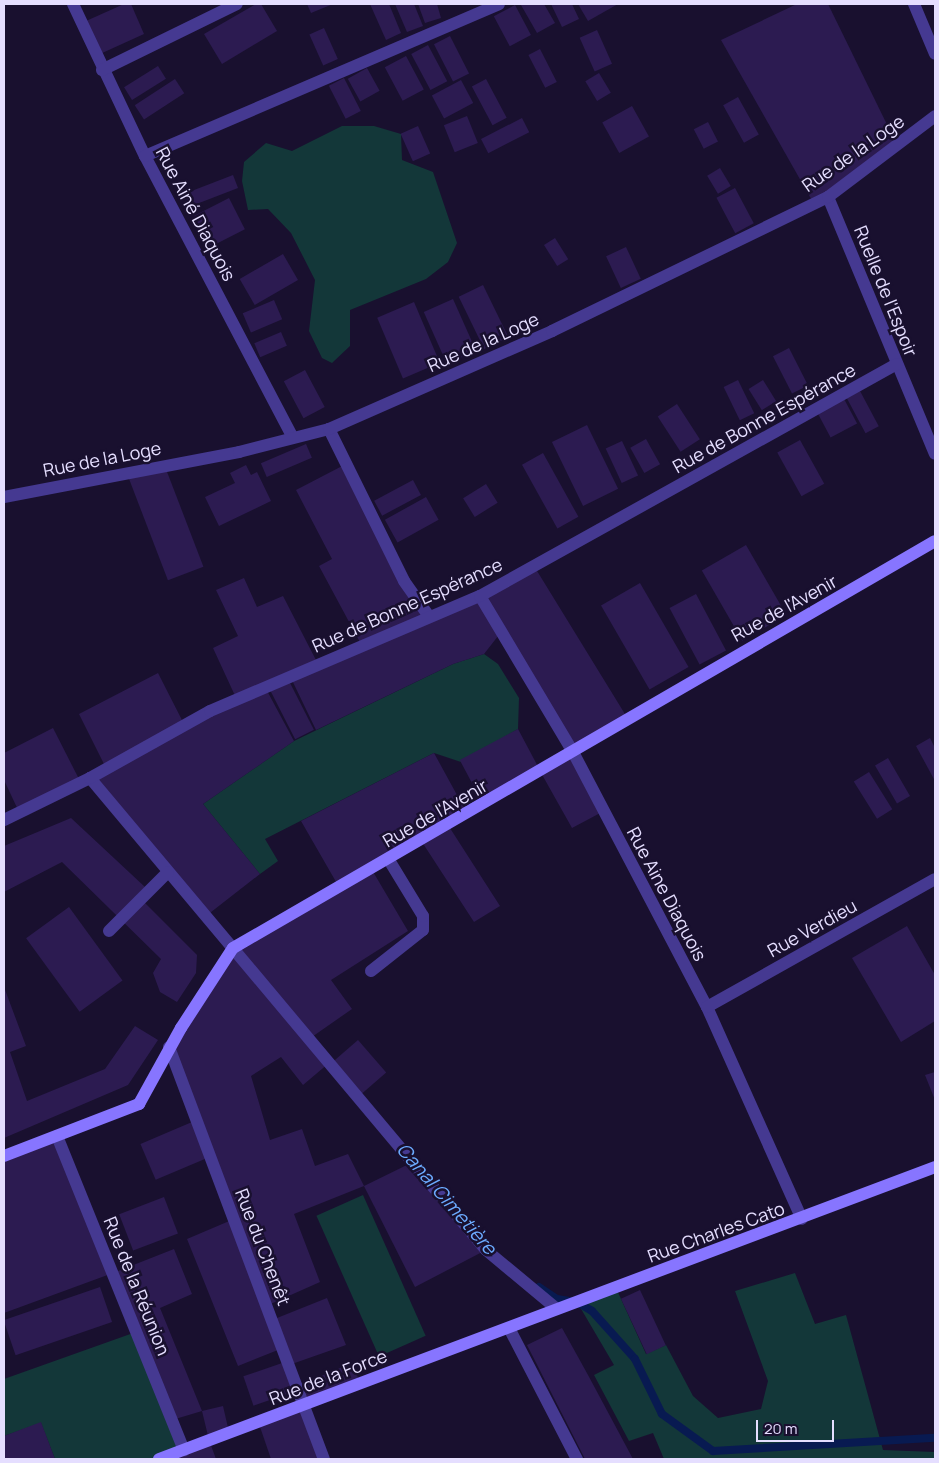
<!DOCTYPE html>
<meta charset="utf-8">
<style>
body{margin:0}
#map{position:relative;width:939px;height:1463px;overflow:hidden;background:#19102f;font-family:Manrope,sans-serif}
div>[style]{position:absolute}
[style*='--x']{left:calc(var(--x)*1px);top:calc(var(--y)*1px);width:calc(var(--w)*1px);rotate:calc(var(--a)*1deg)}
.green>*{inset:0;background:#133739;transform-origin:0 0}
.stream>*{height:8px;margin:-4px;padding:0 4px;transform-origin:4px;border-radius:4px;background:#081a51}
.building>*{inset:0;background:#2c1b51;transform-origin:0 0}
.street>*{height:12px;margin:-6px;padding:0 6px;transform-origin:6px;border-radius:6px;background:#453991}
.secondary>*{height:12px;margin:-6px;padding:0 6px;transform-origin:6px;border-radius:6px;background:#8775ff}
span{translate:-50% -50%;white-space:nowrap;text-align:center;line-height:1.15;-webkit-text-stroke:5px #19102f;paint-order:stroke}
.street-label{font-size:18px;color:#e5deff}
.water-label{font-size:19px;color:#6cabff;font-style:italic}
.frame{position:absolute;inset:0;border:5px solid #e5deff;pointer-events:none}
.scale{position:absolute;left:756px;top:1420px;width:78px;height:22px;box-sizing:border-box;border:2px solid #e5deff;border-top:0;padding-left:6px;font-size:15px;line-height:18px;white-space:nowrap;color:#e5deff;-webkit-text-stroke:4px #19102f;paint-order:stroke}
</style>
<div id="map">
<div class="green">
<i style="clip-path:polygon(342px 126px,374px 126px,401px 134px,402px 160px,433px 172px,457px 243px,448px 262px,426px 279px,350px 310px,350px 346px,332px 363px,322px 358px,309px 331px,315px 280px,291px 233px,268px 209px,248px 210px,242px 181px,244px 162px,266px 143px,292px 151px)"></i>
<i style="clip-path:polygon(484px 654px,498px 664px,519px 698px,518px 729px,461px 762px,434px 753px,265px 839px,278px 861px,260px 874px,203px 804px,294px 741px,453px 664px)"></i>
<i style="left:363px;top:1195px;width:154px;height:51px;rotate:66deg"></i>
<i style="clip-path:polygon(795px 1273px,815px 1324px,846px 1315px,883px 1450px,935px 1452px,935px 1459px,664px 1459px,653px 1433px,629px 1441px,594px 1375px,614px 1365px,577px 1302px,616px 1288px,646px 1354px,666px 1345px,693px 1396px,718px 1418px,761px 1409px,768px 1381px,735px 1291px)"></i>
<i style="clip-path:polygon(136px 1332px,184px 1450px,159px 1459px,55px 1459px,41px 1423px,4px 1436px,4px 1379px)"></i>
</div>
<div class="stream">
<i style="--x:539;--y:1287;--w:22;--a:34"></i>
<i style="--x:557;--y:1299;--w:20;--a:9"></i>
<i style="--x:577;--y:1302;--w:17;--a:31"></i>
<i style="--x:592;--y:1311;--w:64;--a:48.1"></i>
<i style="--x:635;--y:1359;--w:61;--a:63.9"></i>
<i style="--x:662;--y:1414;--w:63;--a:36"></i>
<i style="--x:713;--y:1451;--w:222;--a:-3.4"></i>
</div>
<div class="building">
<i style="clip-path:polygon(124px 4px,131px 4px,144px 34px,100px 54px,86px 21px)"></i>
<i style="clip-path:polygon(256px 4px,261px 4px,277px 31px,222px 64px,204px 34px)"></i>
<i style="clip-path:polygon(307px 4px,333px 4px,311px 13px)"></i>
<i style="clip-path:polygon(370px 4px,389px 4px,401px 33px,386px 40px)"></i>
<i style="clip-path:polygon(395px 4px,414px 4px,423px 26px,407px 32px)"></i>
<i style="clip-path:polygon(418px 4px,437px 4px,441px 18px,425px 23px)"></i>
<i style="clip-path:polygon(544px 4px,555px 23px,537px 33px,521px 5px)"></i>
<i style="clip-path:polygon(551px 4px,572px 4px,579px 19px,562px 27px)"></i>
<i style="clip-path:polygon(578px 4px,618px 4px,588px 21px)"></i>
<i style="clip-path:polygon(797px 4px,828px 4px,897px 145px,814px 204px,721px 40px)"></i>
<i style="left:515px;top:5px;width:34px;height:24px;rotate:62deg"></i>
<i style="left:324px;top:28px;width:34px;height:16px;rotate:66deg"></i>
<i style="left:597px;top:30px;width:37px;height:19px;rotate:66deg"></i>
<i style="left:450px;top:36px;width:42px;height:18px;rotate:63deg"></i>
<i style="left:428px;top:45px;width:41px;height:19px;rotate:62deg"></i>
<i style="left:540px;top:49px;width:37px;height:13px;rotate:63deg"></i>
<i style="left:406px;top:56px;width:38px;height:24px;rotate:62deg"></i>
<i style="left:158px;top:66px;width:15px;height:40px;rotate:58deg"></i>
<i style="left:367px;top:68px;width:26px;height:22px;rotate:61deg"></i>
<i style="left:599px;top:73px;width:23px;height:16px;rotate:59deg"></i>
<i style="left:344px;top:78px;width:37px;height:17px;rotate:63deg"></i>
<i style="left:175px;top:79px;width:17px;height:48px;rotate:57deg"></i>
<i style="left:486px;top:79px;width:44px;height:16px;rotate:62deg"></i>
<i style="left:461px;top:80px;width:26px;height:33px;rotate:62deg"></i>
<i style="left:738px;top:97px;width:43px;height:17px;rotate:61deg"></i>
<i style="left:632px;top:106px;width:35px;height:34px;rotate:61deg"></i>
<i style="left:467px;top:116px;width:29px;height:25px;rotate:68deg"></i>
<i style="left:522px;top:118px;width:16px;height:46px;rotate:63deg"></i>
<i style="left:708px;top:122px;width:22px;height:16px;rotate:63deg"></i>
<i style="left:418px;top:126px;width:30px;height:19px;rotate:66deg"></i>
<i style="left:720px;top:168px;width:21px;height:15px;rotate:59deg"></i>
<i style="left:233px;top:175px;width:14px;height:52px;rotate:69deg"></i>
<i style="left:735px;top:188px;width:40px;height:21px;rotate:62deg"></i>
<i style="left:229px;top:198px;width:35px;height:39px;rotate:63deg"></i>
<i style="left:555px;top:238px;width:25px;height:13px;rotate:58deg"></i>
<i style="left:626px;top:247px;width:35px;height:22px;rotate:65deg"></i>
<i style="left:283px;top:254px;width:30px;height:50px;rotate:60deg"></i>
<i style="left:483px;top:285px;width:58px;height:27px;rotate:64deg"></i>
<i style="left:453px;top:299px;width:57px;height:32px;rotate:66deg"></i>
<i style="left:274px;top:300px;width:21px;height:34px;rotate:67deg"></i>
<i style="left:414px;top:302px;width:66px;height:40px;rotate:67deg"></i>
<i style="left:281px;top:332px;width:15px;height:29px;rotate:67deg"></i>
<i style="left:789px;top:348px;width:42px;height:18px;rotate:63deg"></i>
<i style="left:305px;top:370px;width:42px;height:24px;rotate:62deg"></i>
<i style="left:738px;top:380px;width:37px;height:16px;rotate:64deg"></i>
<i style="left:763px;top:380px;width:25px;height:17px;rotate:58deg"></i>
<i style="left:860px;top:391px;width:40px;height:15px;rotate:62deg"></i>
<i style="left:843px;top:397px;width:30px;height:30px;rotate:62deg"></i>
<i style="left:677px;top:404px;width:42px;height:23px;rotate:57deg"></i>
<i style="left:587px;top:425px;width:71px;height:39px;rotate:64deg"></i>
<i style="left:646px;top:439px;width:29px;height:18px;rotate:61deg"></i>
<i style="left:800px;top:440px;width:50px;height:26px;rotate:61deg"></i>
<i style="left:622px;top:441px;width:38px;height:18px;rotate:65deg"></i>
<i style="left:306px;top:444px;width:15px;height:49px;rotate:67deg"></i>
<i style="left:543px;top:453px;width:73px;height:24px;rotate:61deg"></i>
<i style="left:164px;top:464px;width:110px;height:38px;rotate:69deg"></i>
<i style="clip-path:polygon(346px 464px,428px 615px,534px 566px,628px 719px,573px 752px,604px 811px,572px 828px,540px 771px,573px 752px,502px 631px,484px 654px,453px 664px,316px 730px,290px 676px,265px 687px,294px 741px,203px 804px,260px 874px,206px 916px,90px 778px,106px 768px,79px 714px,158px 673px,184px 724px,237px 700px,213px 648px,238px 636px,216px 590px,244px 578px,257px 607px,283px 596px,318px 664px,362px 646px,319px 566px,332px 559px,296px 490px)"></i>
<i style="clip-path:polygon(246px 465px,251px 475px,257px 472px,271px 501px,219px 526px,205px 497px,235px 483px,230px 473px)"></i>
<i style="left:413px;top:480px;width:17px;height:44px;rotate:62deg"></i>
<i style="left:486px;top:484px;width:22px;height:27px;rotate:58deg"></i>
<i style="left:426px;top:497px;width:26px;height:47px;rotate:61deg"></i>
<i style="left:746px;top:545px;width:81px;height:51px;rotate:60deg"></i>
<i style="left:640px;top:583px;width:97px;height:45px;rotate:60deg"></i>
<i style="left:696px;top:594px;width:64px;height:30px;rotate:62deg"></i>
<i style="left:288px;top:679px;width:57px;height:21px;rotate:63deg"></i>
<i style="clip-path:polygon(53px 728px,81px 783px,19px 812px,4px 780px,4px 753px)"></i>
<i style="left:518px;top:729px;width:47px;height:66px;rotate:62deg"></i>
<i style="clip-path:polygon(930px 738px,935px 748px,935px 781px,916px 746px)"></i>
<i style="clip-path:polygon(434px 753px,468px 815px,448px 825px,500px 906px,474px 922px,422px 842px,372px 870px,408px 931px,331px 980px,352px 1009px,309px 1039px,329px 1063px,303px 1085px,281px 1057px,251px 1076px,270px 1140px,302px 1129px,315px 1166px,348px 1154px,364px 1186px,294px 1214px,320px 1282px,266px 1306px,272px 1320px,327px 1298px,346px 1345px,289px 1365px,283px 1348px,238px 1366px,187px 1239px,234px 1219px,169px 1047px,233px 948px,339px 887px,301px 821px)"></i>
<i style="left:888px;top:758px;width:44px;height:15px;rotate:60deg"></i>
<i style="left:869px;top:772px;width:44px;height:18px;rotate:58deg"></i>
<i style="clip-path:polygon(71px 818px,145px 887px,137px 895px,197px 955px,196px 973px,177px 1002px,160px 992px,153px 973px,161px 959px,62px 862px,4px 892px,4px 846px)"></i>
<i style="left:69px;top:907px;width:91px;height:53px;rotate:54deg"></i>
<i style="clip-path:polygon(907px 926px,935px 975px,935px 1021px,901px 1042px,852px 958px)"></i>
<i style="clip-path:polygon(4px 987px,26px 1046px,10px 1052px,27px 1101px,105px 1069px,135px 1026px,158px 1040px,128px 1085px,4px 1138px)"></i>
<i style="left:358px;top:1040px;width:43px;height:37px;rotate:49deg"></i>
<i style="clip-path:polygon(935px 1072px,935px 1100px,925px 1075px)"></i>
<i style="left:192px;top:1122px;width:39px;height:56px;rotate:67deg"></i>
<i style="clip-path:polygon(55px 1142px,113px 1273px,4px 1313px,4px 1147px,7px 1155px)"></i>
<i style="clip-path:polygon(413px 1162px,486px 1250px,415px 1287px,364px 1186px)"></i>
<i style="left:164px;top:1197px;width:39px;height:48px;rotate:69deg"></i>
<i style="clip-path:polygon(174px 1249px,192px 1294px,160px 1308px,202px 1411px,223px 1406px,229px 1432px,209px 1440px,216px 1459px,160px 1459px,209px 1440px,202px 1411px,172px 1420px,113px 1273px)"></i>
<i style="left:100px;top:1287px;width:37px;height:102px;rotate:71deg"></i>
<i style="left:640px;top:1290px;width:61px;height:21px;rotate:65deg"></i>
<i style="clip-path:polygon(562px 1328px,588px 1375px,633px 1459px,585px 1459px,527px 1345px)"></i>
<i style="left:285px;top:1362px;width:31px;height:44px;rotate:71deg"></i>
<i style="clip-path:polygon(352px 1363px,361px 1385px,304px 1404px,297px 1386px)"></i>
<i style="clip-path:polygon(304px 1404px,324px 1459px,271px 1459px,258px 1421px)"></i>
<i style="clip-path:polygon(41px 1422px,55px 1459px,4px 1459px,4px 1436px)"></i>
</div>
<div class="street">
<i style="--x:73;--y:4;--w:168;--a:64.7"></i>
<i style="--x:145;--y:156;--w:318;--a:62.3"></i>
<i style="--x:914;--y:4;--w:54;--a:67.2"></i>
<i style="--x:102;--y:70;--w:150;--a:-26.1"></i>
<i style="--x:145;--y:156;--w:385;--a:-23.2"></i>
<i style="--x:828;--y:197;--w:278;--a:67.4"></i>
<i style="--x:329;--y:429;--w:169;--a:63.7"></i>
<i style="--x:404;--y:581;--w:42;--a:54.8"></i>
<i style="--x:4;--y:497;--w:239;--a:-10.8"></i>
<i style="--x:239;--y:452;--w:93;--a:-14.3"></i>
<i style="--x:329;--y:429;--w:244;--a:-23.7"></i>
<i style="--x:552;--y:331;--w:307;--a:-25.9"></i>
<i style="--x:828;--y:197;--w:134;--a:-37.1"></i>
<i style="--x:480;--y:596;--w:182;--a:59.2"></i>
<i style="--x:573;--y:752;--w:288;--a:62.3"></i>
<i style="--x:707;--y:1007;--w:232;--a:65.9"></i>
<i style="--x:90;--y:778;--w:616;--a:50"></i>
<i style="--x:486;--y:1250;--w:92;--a:39.7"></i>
<i style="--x:4;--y:820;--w:96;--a:-26"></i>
<i style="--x:90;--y:778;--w:137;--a:-29.2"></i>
<i style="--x:210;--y:711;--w:293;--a:-23.1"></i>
<i style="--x:480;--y:596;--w:477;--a:-29.1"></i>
<i style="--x:109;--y:931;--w:83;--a:-45"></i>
<i style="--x:371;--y:971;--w:66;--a:-38.3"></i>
<i style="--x:423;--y:930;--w:14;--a:-90"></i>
<i style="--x:423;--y:916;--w:66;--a:-121.3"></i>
<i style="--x:707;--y:1007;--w:261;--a:-29.3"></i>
<i style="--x:169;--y:1047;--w:440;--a:69.4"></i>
<i style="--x:57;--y:1136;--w:339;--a:68"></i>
<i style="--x:509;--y:1328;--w:148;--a:62.6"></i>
</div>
<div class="secondary">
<i style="--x:4;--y:1156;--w:145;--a:-21.1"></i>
<i style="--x:139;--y:1104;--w:87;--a:-61.1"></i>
<i style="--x:181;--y:1028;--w:95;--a:-57"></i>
<i style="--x:233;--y:948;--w:811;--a:-30.1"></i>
<i style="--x:159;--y:1459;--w:829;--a:-20.62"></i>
</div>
<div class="street-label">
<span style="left:853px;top:153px;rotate:-35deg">Rue de la Loge</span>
<span style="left:196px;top:214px;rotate:62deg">Rue Ainé Diaquois</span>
<span style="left:886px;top:291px;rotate:68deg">Ruelle de l'Espoir</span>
<span style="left:483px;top:342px;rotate:-24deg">Rue de la Loge</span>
<span style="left:764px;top:418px;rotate:-29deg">Rue de Bonne Espérance</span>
<span style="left:102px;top:459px;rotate:-11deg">Rue de la Loge</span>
<span style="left:407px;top:605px;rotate:-24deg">Rue de Bonne Espérance</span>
<span style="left:784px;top:608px;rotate:-29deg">Rue de l'Avenir</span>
<span style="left:435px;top:813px;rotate:-30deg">Rue de l'Avenir</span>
<span style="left:667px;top:894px;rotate:62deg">Rue Aine Diaquois</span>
<span style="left:812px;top:928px;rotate:-29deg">Rue Verdieu</span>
<span style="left:716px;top:1232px;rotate:-20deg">Rue Charles Cato</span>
<span style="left:263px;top:1247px;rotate:69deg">Rue du Chenêt</span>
<span style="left:137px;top:1286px;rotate:68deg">Rue de la Réunion</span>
<span style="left:328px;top:1377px;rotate:-21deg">Rue de la Force</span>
</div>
<div class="water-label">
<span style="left:446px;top:1199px;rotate:49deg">Canal Cimetière</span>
</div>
<div class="frame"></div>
<div class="scale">20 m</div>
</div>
